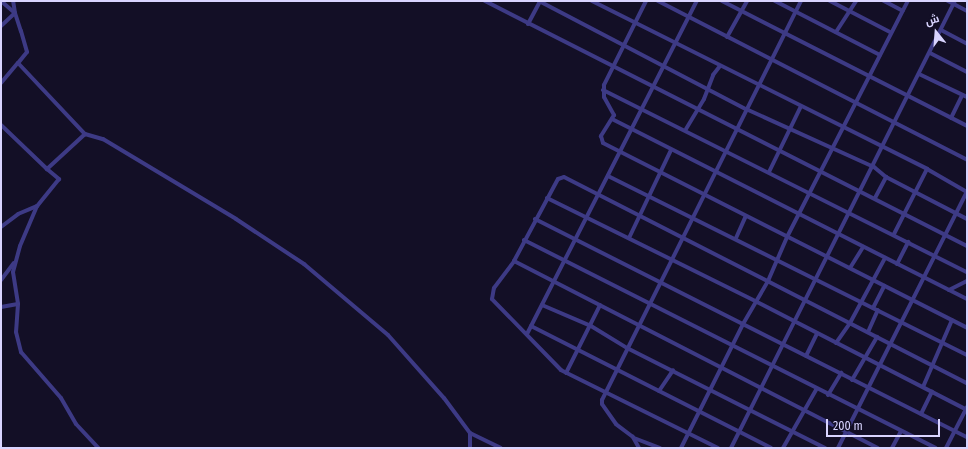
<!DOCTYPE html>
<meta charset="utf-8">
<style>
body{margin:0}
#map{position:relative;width:968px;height:449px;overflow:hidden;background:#130f26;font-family:"Fira Sans Condensed",Cairo,sans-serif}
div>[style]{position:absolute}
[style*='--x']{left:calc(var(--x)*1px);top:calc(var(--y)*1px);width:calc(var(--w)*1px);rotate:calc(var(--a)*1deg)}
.minor>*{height:4px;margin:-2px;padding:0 2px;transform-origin:2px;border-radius:2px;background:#3d3a85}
span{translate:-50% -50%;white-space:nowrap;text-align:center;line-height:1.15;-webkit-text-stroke:3px #130f26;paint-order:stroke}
.frame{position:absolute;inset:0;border:2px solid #d9d4ff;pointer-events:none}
.north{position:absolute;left:916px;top:12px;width:40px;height:40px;-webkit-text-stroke:3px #130f26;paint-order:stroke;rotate:343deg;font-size:11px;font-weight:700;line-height:16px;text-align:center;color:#d9d4ff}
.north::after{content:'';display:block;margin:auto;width:14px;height:18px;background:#d9d4ff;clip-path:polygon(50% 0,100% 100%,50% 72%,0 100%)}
.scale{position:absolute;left:826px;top:419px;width:114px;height:18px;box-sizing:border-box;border:2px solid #d9d4ff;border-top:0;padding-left:5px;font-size:12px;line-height:14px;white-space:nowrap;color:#d9d4ff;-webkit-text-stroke:3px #130f26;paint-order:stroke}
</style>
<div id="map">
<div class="minor">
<i style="--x:1;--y:1;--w:18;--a:41"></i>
<i style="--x:15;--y:13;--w:19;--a:72"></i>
<i style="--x:21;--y:31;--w:22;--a:74"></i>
<i style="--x:27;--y:52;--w:14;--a:129"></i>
<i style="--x:18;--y:63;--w:98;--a:46.7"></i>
<i style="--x:85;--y:134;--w:19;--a:16"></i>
<i style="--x:103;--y:139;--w:155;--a:31"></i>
<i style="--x:236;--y:219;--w:82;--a:33.5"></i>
<i style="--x:304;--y:264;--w:110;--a:40.2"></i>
<i style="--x:388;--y:335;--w:84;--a:48.4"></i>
<i style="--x:444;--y:398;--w:44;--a:53.4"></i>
<i style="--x:470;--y:433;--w:34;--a:26"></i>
<i style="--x:485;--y:1;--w:541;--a:26.94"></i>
<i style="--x:539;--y:1;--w:233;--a:27.6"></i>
<i style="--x:746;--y:109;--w:141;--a:24.4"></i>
<i style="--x:874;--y:167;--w:16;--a:40"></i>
<i style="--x:886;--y:177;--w:91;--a:27.4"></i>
<i style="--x:592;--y:1;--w:375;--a:26.6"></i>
<i style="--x:927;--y:169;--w:46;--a:29.9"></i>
<i style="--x:646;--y:1;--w:94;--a:116.6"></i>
<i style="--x:604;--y:85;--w:12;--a:90"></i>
<i style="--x:604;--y:97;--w:21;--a:61"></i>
<i style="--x:614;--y:115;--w:25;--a:122"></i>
<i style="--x:601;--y:136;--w:7;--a:74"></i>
<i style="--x:603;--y:143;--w:408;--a:26.9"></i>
<i style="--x:658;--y:1;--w:348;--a:27.2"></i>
<i style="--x:722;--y:1;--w:275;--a:27"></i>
<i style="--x:775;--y:1;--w:118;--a:27.2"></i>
<i style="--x:830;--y:1;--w:68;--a:27.3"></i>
<i style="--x:884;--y:1;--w:21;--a:28"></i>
<i style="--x:948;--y:1;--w:21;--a:28"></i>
<i style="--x:528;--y:24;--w:26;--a:-62"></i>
<i style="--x:1;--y:26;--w:19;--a:-43"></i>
<i style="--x:15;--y:13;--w:12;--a:-99"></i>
<i style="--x:941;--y:30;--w:30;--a:28"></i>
<i style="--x:836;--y:32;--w:37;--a:-57"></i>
<i style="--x:727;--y:37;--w:41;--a:-60.9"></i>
<i style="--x:930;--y:53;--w:42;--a:27.2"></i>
<i style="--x:919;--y:74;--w:53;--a:25.6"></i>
<i style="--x:1;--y:83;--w:26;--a:-50"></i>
<i style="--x:603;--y:90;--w:407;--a:26.6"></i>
<i style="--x:951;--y:118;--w:25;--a:-64"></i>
<i style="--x:612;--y:119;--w:398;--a:26.9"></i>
<i style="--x:1;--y:125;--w:64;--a:43.7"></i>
<i style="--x:686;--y:129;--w:35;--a:-59"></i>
<i style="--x:704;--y:99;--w:26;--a:-69"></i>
<i style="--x:713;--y:75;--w:11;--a:-52"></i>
<i style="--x:85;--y:134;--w:52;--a:137.4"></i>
<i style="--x:47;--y:169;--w:16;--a:40"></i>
<i style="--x:59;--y:179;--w:35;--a:129"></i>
<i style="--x:37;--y:206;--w:43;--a:113"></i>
<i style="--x:20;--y:246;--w:27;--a:105"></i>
<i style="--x:13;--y:272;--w:32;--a:81"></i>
<i style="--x:18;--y:304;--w:28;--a:94"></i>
<i style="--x:16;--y:332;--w:21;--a:76"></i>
<i style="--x:21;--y:352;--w:61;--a:49"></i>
<i style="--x:61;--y:398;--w:30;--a:60"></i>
<i style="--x:76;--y:424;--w:33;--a:47"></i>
<i style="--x:769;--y:172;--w:73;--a:-64.1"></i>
<i style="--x:608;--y:176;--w:401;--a:26.5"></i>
<i style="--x:547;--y:198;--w:234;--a:26.3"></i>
<i style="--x:757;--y:302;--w:236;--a:27.2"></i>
<i style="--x:875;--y:198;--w:24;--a:-62"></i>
<i style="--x:535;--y:219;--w:484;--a:26.8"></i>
<i style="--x:1;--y:227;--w:21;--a:-37"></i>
<i style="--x:18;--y:214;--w:21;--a:-23"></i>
<i style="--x:894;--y:234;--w:73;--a:-63.1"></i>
<i style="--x:629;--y:238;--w:98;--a:-64.5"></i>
<i style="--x:736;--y:238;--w:24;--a:-66"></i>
<i style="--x:524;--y:240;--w:461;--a:26.8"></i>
<i style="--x:514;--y:261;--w:409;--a:27.2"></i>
<i style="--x:897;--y:264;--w:25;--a:-63"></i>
<i style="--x:850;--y:268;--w:25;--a:-58"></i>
<i style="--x:1;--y:280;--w:21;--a:-53"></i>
<i style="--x:949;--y:290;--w:20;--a:-27"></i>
<i style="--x:542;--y:305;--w:53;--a:23.2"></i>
<i style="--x:591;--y:326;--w:42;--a:31.4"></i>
<i style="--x:627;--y:348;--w:222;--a:26.8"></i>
<i style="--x:1;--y:307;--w:17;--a:-10"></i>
<i style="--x:873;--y:308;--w:25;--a:-63"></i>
<i style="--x:531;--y:326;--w:269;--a:26.9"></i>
<i style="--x:868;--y:332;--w:24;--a:-66"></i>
<i style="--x:527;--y:334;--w:374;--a:-63"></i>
<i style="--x:836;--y:343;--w:24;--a:-55"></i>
<i style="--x:850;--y:323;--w:74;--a:-61.7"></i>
<i style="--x:806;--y:356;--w:25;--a:-64"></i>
<i style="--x:566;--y:373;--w:76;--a:-63.4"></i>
<i style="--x:852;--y:380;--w:50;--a:-59.8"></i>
<i style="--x:923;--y:387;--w:73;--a:-66.6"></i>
<i style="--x:659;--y:391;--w:25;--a:-56"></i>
<i style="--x:828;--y:395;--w:26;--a:-59"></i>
<i style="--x:921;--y:414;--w:25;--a:-64"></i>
<i style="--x:634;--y:438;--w:28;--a:21"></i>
<i style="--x:470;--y:448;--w:15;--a:-90"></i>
<i style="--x:639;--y:448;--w:13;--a:-119"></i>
<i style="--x:633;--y:437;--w:21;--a:-143"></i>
<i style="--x:616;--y:424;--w:24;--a:-125"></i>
<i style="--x:602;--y:404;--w:4;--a:-90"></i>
<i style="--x:602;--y:400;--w:446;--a:-63.5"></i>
<i style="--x:681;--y:448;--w:139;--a:-63.4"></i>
<i style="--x:743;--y:324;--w:50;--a:-59.8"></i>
<i style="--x:768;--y:281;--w:48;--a:-66.6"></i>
<i style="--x:787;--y:237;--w:265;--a:-62.9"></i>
<i style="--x:718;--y:448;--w:175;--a:-153.6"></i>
<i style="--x:561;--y:370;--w:99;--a:-134.2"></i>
<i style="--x:492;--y:299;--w:11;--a:-80"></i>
<i style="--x:494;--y:288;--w:34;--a:-53"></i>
<i style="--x:514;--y:261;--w:93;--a:-61.8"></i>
<i style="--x:558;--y:179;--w:6;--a:-18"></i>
<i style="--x:564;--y:177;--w:453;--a:27.1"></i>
<i style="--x:731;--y:448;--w:500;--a:-63.4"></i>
<i style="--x:783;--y:448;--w:67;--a:-60.4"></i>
<i style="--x:838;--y:448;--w:288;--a:-63.3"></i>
<i style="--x:892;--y:448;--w:19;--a:-62"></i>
<i style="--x:946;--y:448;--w:46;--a:-62.9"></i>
</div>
<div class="frame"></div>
<div class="north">ش</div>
<div class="scale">200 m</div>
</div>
